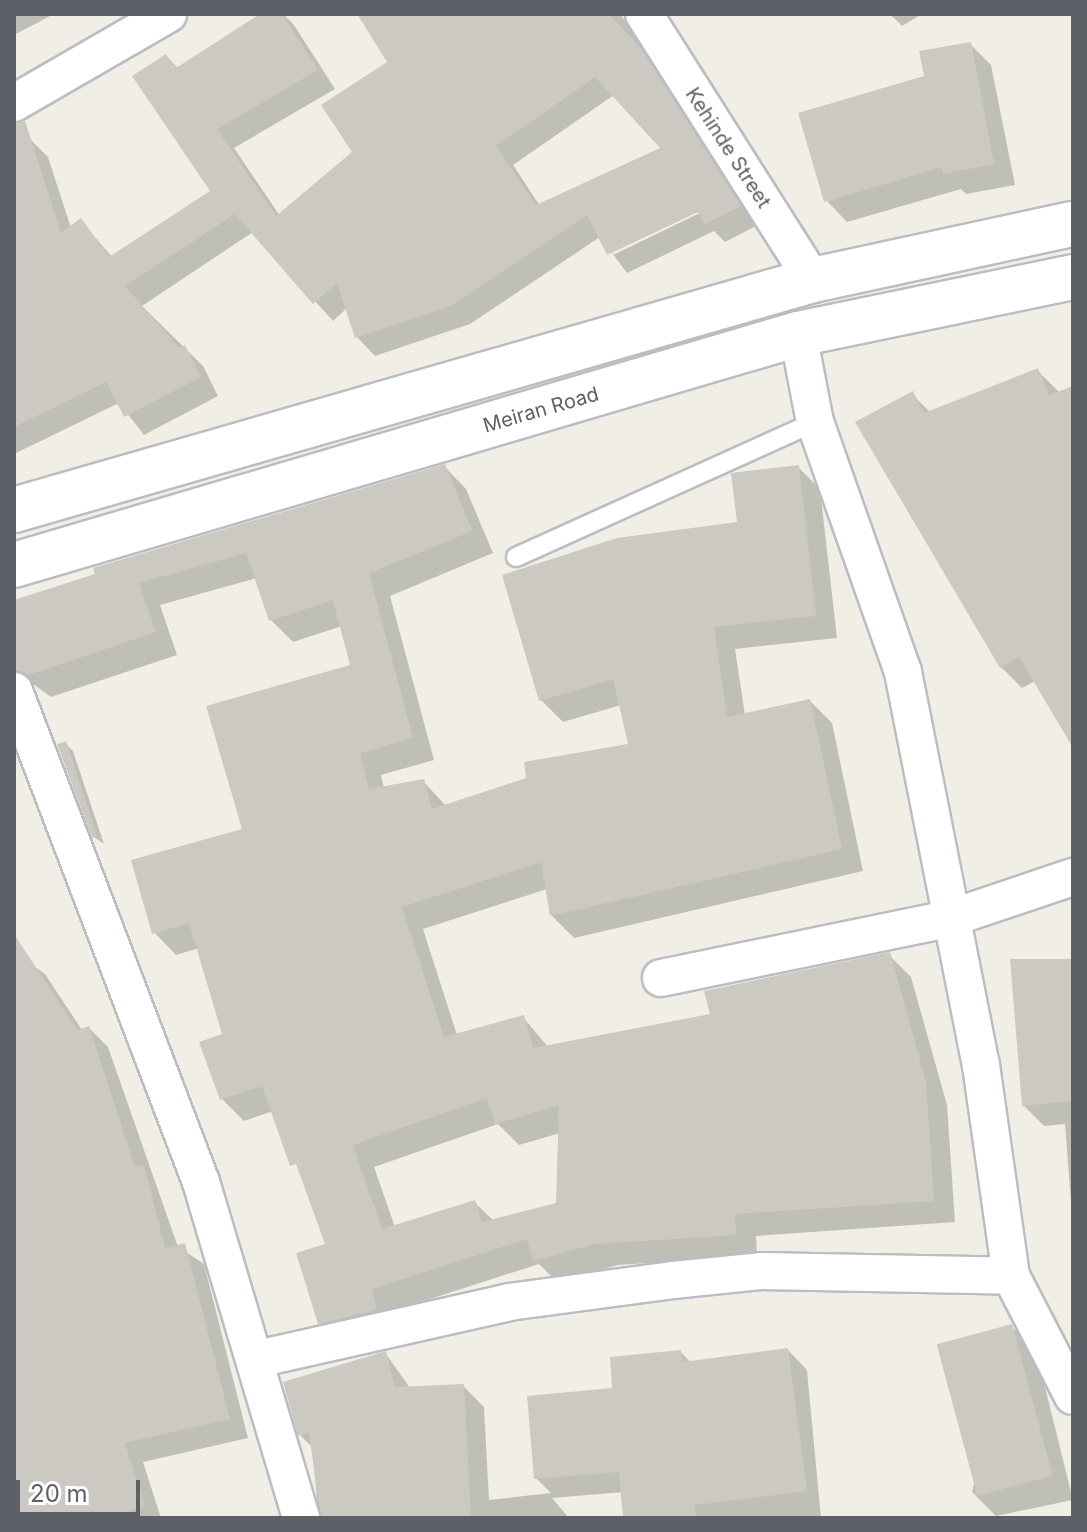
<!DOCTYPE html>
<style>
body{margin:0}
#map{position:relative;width:1087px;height:1532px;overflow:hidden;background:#f1efe5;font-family:Inter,sans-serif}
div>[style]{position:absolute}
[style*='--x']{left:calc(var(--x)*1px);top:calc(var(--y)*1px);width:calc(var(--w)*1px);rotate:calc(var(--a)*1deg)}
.shadow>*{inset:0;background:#0003}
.building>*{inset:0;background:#ccc9c2;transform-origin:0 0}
.roads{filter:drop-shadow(2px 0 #babdc2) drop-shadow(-2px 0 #babdc2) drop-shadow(0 2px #babdc2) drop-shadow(0 -2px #babdc2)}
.lane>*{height:18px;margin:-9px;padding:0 9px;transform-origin:9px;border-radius:9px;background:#fff}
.street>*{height:36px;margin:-18px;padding:0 18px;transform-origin:18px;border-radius:18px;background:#fff}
.secondary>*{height:44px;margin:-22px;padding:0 22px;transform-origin:22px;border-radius:22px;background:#fff}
span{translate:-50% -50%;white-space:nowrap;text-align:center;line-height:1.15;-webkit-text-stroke:6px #fff;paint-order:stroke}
.street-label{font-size:20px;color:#5d6167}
.frame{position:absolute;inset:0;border:16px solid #5d6167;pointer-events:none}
.scale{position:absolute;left:16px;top:1480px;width:124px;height:36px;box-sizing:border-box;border:4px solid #5d6167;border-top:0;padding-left:10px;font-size:24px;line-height:28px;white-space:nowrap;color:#5d6167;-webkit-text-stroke:6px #fff;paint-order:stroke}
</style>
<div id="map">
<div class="shadow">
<i style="clip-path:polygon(14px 14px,54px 14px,14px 35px)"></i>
<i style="clip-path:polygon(evenodd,263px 14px,283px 14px,294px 25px,335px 89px,234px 148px,280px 216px,355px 152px,389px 62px,359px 14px,620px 14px,758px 225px,725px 242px,714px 231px,627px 273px,600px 237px,470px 324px,375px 356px,357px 337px,347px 308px,333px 321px,253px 232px,142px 306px,203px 366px,218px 396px,144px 435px,119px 403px,14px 454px,14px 478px,14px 143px,30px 139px,48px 157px,71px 228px,81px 221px,112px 257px,213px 192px,166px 56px,179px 69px,263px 14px,614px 95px,663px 148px,540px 206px,513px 165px,614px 95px,263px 14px,706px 206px,708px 209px,613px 255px,613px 250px,706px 206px)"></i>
<i style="clip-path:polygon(890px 14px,922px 14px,902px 26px)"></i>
<i style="clip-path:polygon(970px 44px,991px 65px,1015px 185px,966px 194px,961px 189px,847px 222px,826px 200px,926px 77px)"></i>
<i style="clip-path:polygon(1038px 371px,1060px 393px,1073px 389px,1073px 733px,1035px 681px,1022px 688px,1001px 667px,912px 394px,931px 413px)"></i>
<i style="clip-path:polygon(evenodd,444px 466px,466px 489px,493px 553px,390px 596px,434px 760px,381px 775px,384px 788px,424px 782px,446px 806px,630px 746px,621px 705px,563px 722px,541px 700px,798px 467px,820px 489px,837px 638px,735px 649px,745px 715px,810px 701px,832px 723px,863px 871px,574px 938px,552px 916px,547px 889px,423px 929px,457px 1035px,523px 1017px,548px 1047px,712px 1015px,889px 955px,911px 977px,947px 1105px,955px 1222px,756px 1236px,757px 1256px,618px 1265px,557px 1282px,539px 1264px,393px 1311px,342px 1345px,320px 1323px,327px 1245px,303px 1176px,273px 1111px,244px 1121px,222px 1099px,224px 1036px,199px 948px,176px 955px,154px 932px,245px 831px,353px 667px,342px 626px,293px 642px,271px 620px,257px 578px,160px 605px,177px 655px,51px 697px,14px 670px,14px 602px,444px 466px,498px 1124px,519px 1145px,560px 1133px,557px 1204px,494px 1221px,474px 1202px,395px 1227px,374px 1167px,498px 1124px)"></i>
<i style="clip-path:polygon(65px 743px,73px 751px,104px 844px,94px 837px)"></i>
<i style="clip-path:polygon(14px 952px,45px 974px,82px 1030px,89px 1028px,108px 1047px,178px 1247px,204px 1264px,248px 1438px,143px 1462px,161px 1518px,14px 1518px)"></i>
<i style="clip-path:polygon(1073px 961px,1073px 1229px,1065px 1124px,1044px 1126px,1023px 1105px)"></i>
<i style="clip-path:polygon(1012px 1327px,1036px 1351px,1073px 1500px,996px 1516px,972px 1492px)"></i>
<i style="clip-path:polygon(788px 1350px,807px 1370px,821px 1518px,627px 1518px,624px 1492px,552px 1498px,569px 1518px,319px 1518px,312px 1447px,300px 1435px,386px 1354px,410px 1388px,463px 1386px,484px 1407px,489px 1500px,551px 1493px,536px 1478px,615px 1390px,681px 1352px,691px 1363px)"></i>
</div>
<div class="building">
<i style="clip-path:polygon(evenodd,260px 14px,282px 14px,318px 70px,217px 129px,276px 216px,352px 152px,321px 105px,387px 62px,357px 14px,609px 14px,642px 50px,741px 206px,705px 224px,698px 212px,607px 255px,587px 215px,451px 306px,355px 338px,337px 283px,313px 304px,235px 214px,125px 286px,179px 348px,185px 345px,201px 377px,124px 417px,106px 382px,14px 427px,14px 124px,25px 121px,61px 233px,81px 218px,109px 257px,210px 191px,132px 76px,166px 54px,176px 68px,260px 14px,595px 77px,660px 148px,536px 205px,496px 146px,595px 77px)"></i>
<i style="clip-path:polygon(971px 42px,994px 164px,943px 174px,942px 167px,824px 202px,798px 113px,924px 76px,919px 51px)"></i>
<i style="clip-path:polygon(1038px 368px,1049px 395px,1073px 386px,1073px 748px,1019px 657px,1000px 668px,855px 422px,913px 391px,924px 413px)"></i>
<i style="clip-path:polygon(evenodd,445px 464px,472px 531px,369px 573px,413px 738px,360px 753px,369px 789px,424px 779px,432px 809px,526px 778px,524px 762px,628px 744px,613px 679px,539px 701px,502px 575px,617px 538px,737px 522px,731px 473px,799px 465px,816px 616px,714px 627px,727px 717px,810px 699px,842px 849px,550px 916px,541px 862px,402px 907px,444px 1037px,524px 1015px,533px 1048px,710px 1014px,704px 991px,890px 952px,926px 1082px,934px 1201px,735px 1214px,736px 1235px,595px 1244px,533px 1261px,527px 1239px,372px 1289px,377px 1310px,318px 1324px,296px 1253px,325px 1244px,296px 1164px,290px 1166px,262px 1086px,220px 1100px,199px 1042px,222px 1034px,189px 923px,152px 934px,131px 860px,242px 829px,206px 706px,350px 665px,333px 600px,269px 621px,246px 553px,139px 583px,156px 632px,28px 675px,14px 670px,14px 600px,95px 574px,93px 568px,445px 464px,487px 1098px,495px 1124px,559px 1105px,556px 1203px,482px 1222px,475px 1200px,382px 1229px,353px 1145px,487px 1098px)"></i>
<i style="clip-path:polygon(66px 741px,97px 836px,92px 838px,57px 744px)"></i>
<i style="clip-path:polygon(14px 934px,77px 1030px,89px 1026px,135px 1167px,144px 1165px,165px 1248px,185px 1243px,230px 1419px,125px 1443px,145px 1506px,106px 1518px,14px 1518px)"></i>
<i style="clip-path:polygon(1010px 959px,1073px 959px,1073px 1101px,1022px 1106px)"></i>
<i style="left:1012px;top:1324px;width:157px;height:78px;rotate:75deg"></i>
<i style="clip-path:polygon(788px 1348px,807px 1491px,695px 1505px,696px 1518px,623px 1518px,619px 1472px,534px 1479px,527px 1396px,612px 1388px,610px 1357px,681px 1350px,682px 1362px)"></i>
<i style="clip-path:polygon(386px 1351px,395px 1387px,464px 1384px,471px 1518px,321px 1518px,309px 1433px,298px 1436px,283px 1382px)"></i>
</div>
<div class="roads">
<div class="lane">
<i style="--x:516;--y:557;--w:328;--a:-24.3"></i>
</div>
<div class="street">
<i style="--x:644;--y:14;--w:315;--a:57.6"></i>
<i style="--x:14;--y:103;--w:178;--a:-30"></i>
<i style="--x:798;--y:334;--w:90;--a:79.1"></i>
<i style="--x:815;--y:422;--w:265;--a:70.6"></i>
<i style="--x:903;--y:672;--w:401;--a:78.8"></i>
<i style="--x:981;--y:1065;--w:213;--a:81.9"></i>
<i style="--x:1011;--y:1276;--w:135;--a:62.7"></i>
<i style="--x:14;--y:691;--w:525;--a:69.15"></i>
<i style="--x:201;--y:1182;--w:351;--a:73.4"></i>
<i style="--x:661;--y:978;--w:293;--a:-11.6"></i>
<i style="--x:948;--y:919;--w:132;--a:-18.6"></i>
<i style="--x:257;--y:1359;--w:258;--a:-12.7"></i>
<i style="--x:509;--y:1302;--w:165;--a:-7.6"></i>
<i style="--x:673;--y:1280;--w:88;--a:-5.8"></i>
<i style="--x:761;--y:1271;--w:250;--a:1.1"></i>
</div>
<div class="secondary">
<i style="--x:14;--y:510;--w:831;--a:-16.06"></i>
<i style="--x:813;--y:280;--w:266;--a:-12.2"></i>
<i style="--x:14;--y:565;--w:817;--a:-16.42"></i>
<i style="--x:798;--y:334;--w:281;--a:-11.7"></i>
</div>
</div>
<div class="street-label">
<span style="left:728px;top:148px;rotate:57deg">Kehinde Street</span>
<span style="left:541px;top:410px;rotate:-16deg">Meiran Road</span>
</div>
<div class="frame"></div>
<div class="scale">20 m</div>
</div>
